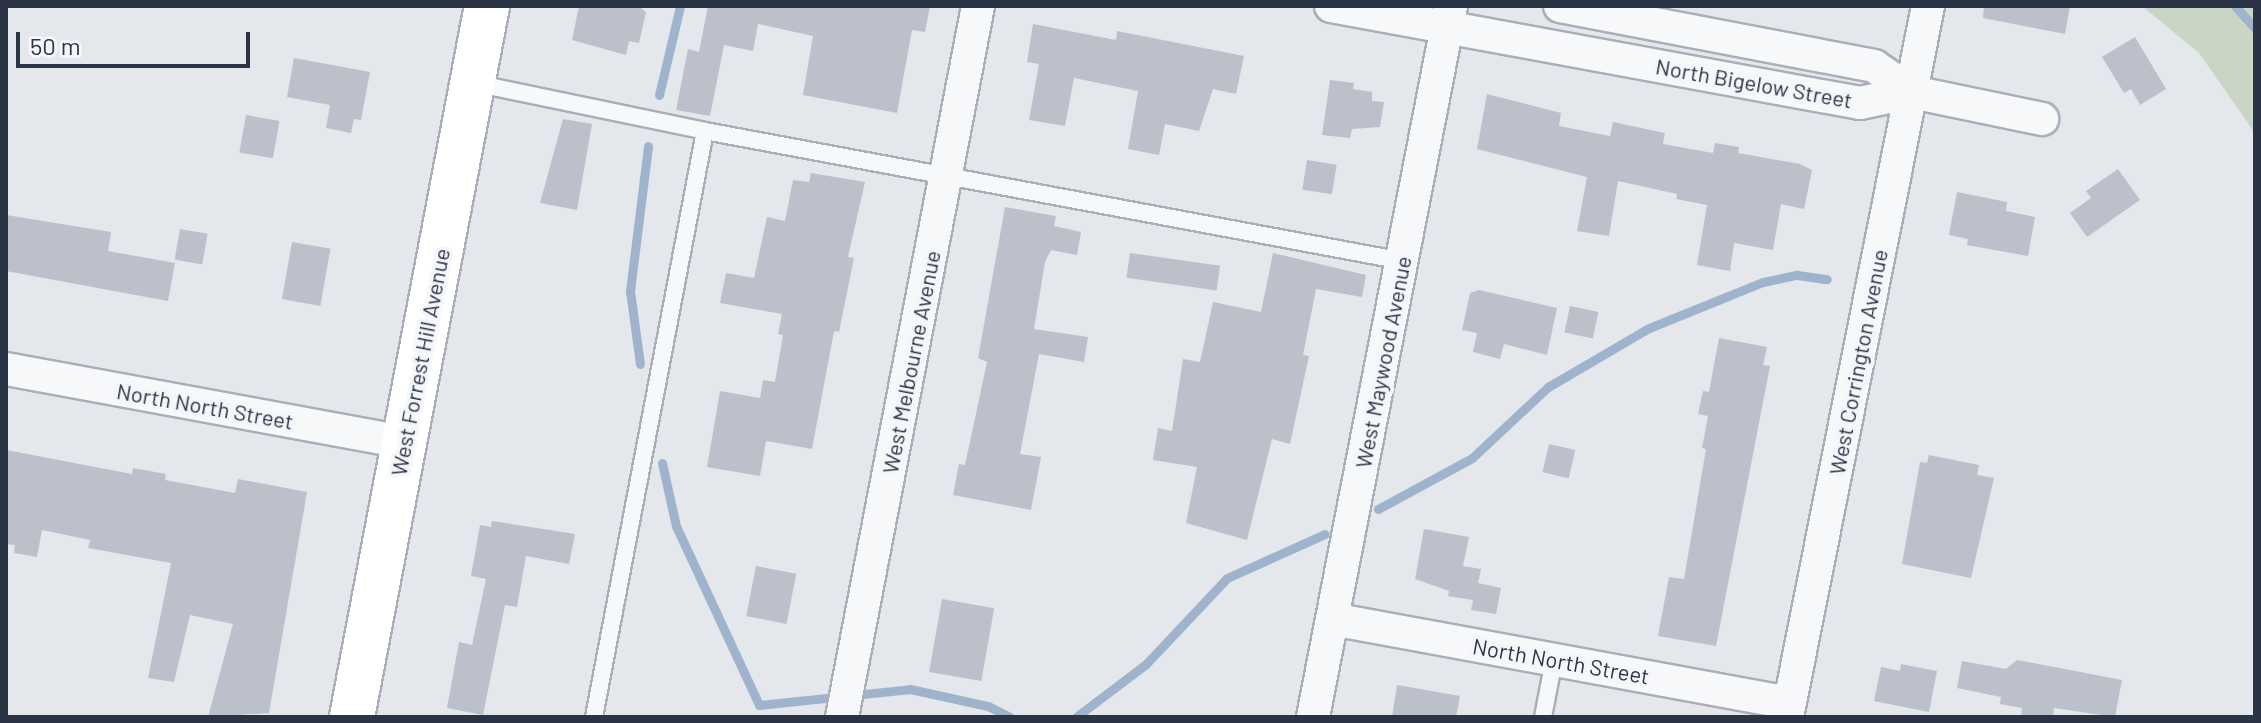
<!DOCTYPE html>
<style>
body{margin:0}
#map{position:relative;width:2261px;height:723px;overflow:hidden;background:#e4e7ec;font-family:Barlow,sans-serif}
div>[style]{position:absolute}
[style*='--x']{left:calc(var(--x)*1px);top:calc(var(--y)*1px);width:calc(var(--w)*1px);rotate:calc(var(--a)*1deg)}
.green>*{inset:0;background:#c9d6c5}
.stream>*{height:9px;margin:-4.5px;padding:0 4.5px;transform-origin:4.5px;border-radius:4.5px;background:#9fb4cc}
.building>*{inset:0;background:#bbc0ca;transform-origin:0 0}
.roads{filter:drop-shadow(2px 0 #a9aeb7) drop-shadow(-2px 0 #a9aeb7) drop-shadow(0 2px #a9aeb7) drop-shadow(0 -2px #a9aeb7)}
.lane>*{height:16px;margin:-8px;padding:0 8px;transform-origin:8px;border-radius:8px;background:#f7f8fa}
.street>*{height:32px;margin:-16px;padding:0 16px;transform-origin:16px;border-radius:16px;background:#f7f8fa}
.secondary>*{height:44px;margin:-22px;padding:0 22px;transform-origin:22px;border-radius:22px;background:#fff}
span{translate:-50% -50%;white-space:nowrap;text-align:center;line-height:1.15;-webkit-text-stroke:8px #f4f6f9;paint-order:stroke}
.street-label{font-size:22px;color:#2b3445}
.frame{position:absolute;inset:0;border:8px solid #2b3445;pointer-events:none}
.scale{position:absolute;left:16px;top:32px;width:234px;height:36px;box-sizing:border-box;border:4px solid #2b3445;border-top:0;padding-left:10px;font-size:24px;line-height:28px;white-space:nowrap;color:#2b3445;-webkit-text-stroke:6px #f4f6f9;paint-order:stroke}
</style>
<div id="map">
<div class="green">
<i style="clip-path:polygon(2142px 6px,2255px 6px,2255px 133px,2199px 53px)"></i>
</div>
<div class="stream">
<i style="--x:2235;--y:6;--w:30;--a:48"></i>
<i style="--x:659;--y:95;--w:91;--a:-76.7"></i>
<i style="--x:640;--y:364;--w:74;--a:-97.8"></i>
<i style="--x:630;--y:291;--w:146;--a:-82.9"></i>
<i style="--x:662;--y:463;--w:65;--a:77.5"></i>
<i style="--x:676;--y:526;--w:197;--a:65.1"></i>
<i style="--x:759;--y:705;--w:152;--a:-6"></i>
<i style="--x:910;--y:689;--w:80;--a:12.3"></i>
<i style="--x:988;--y:706;--w:25;--a:27"></i>
<i style="--x:1378;--y:509;--w:107;--a:-28.5"></i>
<i style="--x:1472;--y:458;--w:104;--a:-43.1"></i>
<i style="--x:1548;--y:387;--w:117;--a:-30.3"></i>
<i style="--x:1649;--y:328;--w:123;--a:-22"></i>
<i style="--x:1763;--y:282;--w:35;--a:-12"></i>
<i style="--x:1797;--y:275;--w:30;--a:8"></i>
<i style="--x:1076;--y:717;--w:88;--a:-37.1"></i>
<i style="--x:1146;--y:664;--w:118;--a:-46.7"></i>
<i style="--x:1227;--y:578;--w:107;--a:-24.2"></i>
</div>
<div class="building">
<i style="clip-path:polygon(579px 6px,638px 6px,646px 12px,639px 43px,629px 41px,626px 55px,572px 40px)"></i>
<i style="clip-path:polygon(708px 6px,930px 6px,925px 32px,912px 30px,897px 113px,803px 95px,813px 36px,758px 24px,753px 51px,724px 45px,710px 116px,676px 110px,688px 49px,699px 52px)"></i>
<i style="clip-path:polygon(1984px 6px,2070px 6px,2065px 34px,1983px 18px)"></i>
<i style="clip-path:polygon(1033px 24px,1116px 40px,1117px 31px,1244px 56px,1236px 94px,1213px 89px,1199px 131px,1165px 124px,1159px 155px,1128px 149px,1138px 91px,1074px 78px,1065px 126px,1029px 120px,1039px 64px,1027px 62px)"></i>
<i style="clip-path:polygon(2135px 37px,2166px 89px,2140px 105px,2131px 89px,2124px 93px,2102px 57px)"></i>
<i style="clip-path:polygon(294px 58px,370px 72px,361px 120px,354px 119px,351px 133px,326px 128px,330px 105px,287px 97px)"></i>
<i style="clip-path:polygon(1330px 80px,1354px 83px,1353px 89px,1372px 92px,1372px 101px,1384px 102px,1380px 127px,1352px 129px,1350px 138px,1322px 135px)"></i>
<i style="clip-path:polygon(1487px 94px,1561px 113px,1559px 126px,1610px 136px,1613px 122px,1665px 133px,1663px 144px,1713px 153px,1715px 143px,1739px 147px,1738px 153px,1800px 164px,1812px 170px,1804px 209px,1781px 204px,1773px 250px,1734px 243px,1730px 271px,1697px 265px,1707px 205px,1676px 199px,1677px 194px,1618px 181px,1609px 236px,1577px 231px,1587px 177px,1477px 149px)"></i>
<i style="left:246px;top:115px;width:34px;height:38px;rotate:10deg"></i>
<i style="clip-path:polygon(563px 119px,592px 124px,577px 210px,540px 203px)"></i>
<i style="left:1307px;top:160px;width:30px;height:30px;rotate:9deg"></i>
<i style="clip-path:polygon(2118px 169px,2140px 200px,2087px 237px,2070px 213px,2091px 198px,2086px 191px)"></i>
<i style="clip-path:polygon(811px 173px,865px 182px,848px 257px,854px 258px,839px 332px,834px 331px,812px 449px,766px 441px,760px 476px,707px 467px,720px 391px,760px 398px,763px 380px,775px 382px,783px 335px,778px 334px,782px 314px,720px 303px,726px 273px,754px 278px,767px 217px,785px 221px,793px 180px,809px 182px)"></i>
<i style="clip-path:polygon(1957px 192px,2007px 202px,2006px 211px,2035px 217px,2028px 256px,1967px 245px,1968px 239px,1949px 235px)"></i>
<i style="clip-path:polygon(1005px 207px,1056px 216px,1054px 226px,1081px 232px,1077px 255px,1051px 250px,1045px 262px,1034px 329px,1088px 337px,1084px 362px,1039px 354px,1020px 454px,1041px 457px,1031px 510px,953px 495px,959px 464px,965px 465px,987px 362px,978px 358px)"></i>
<i style="clip-path:polygon(6px 215px,111px 232px,108px 251px,175px 263px,168px 301px,6px 271px)"></i>
<i style="left:180px;top:229px;width:28px;height:31px;rotate:10deg"></i>
<i style="left:292px;top:242px;width:39px;height:58px;rotate:10deg"></i>
<i style="left:1130px;top:253px;width:91px;height:25px;rotate:8deg"></i>
<i style="clip-path:polygon(1273px 253px,1366px 275px,1362px 297px,1316px 289px,1303px 355px,1309px 356px,1290px 444px,1272px 439px,1247px 540px,1186px 523px,1197px 467px,1153px 460px,1158px 428px,1172px 431px,1183px 359px,1200px 362px,1213px 302px,1261px 312px)"></i>
<i style="clip-path:polygon(1479px 290px,1557px 308px,1547px 355px,1504px 344px,1500px 359px,1473px 352px,1477px 333px,1462px 330px,1470px 293px)"></i>
<i style="left:1570px;top:306px;width:29px;height:27px;rotate:12deg"></i>
<i style="clip-path:polygon(1719px 338px,1767px 347px,1763px 365px,1770px 366px,1716px 646px,1658px 636px,1669px 577px,1684px 579px,1706px 449px,1702px 448px,1708px 416px,1698px 414px,1703px 391px,1709px 392px)"></i>
<i style="left:1549px;top:444px;width:27px;height:29px;rotate:13deg"></i>
<i style="clip-path:polygon(6px 450px,132px 474px,133px 468px,166px 474px,165px 480px,235px 493px,238px 479px,307px 492px,269px 713px,208px 717px,233px 624px,190px 615px,174px 682px,148px 678px,171px 563px,88px 548px,90px 540px,42px 530px,37px 557px,14px 553px,15px 545px,6px 544px)"></i>
<i style="clip-path:polygon(1929px 455px,1979px 465px,1977px 475px,1994px 478px,1971px 578px,1902px 564px,1920px 462px,1927px 463px)"></i>
<i style="clip-path:polygon(492px 521px,575px 534px,569px 564px,526px 556px,517px 607px,505px 605px,483px 715px,447px 708px,459px 642px,472px 645px,486px 579px,471px 576px,480px 525px,491px 527px)"></i>
<i style="clip-path:polygon(1424px 529px,1469px 537px,1463px 566px,1481px 569px,1478px 583px,1501px 588px,1496px 614px,1471px 610px,1473px 600px,1448px 596px,1449px 591px,1415px 579px)"></i>
<i style="left:756px;top:566px;width:41px;height:51px;rotate:11deg"></i>
<i style="left:942px;top:599px;width:53px;height:74px;rotate:10deg"></i>
<i style="clip-path:polygon(2017px 660px,2122px 680px,2115px 717px,2054px 708px,2053px 717px,2021px 717px,2022px 708px,2000px 704px,2001px 697px,1957px 688px,1962px 661px,2006px 669px)"></i>
<i style="clip-path:polygon(1901px 664px,1937px 671px,1929px 712px,1874px 701px,1881px 667px,1900px 671px)"></i>
<i style="clip-path:polygon(1397px 685px,1460px 696px,1456px 717px,1392px 717px)"></i>
</div>
<div class="roads">
<div class="lane">
<i style="--x:474;--y:83;--w:236;--a:11.7"></i>
<i style="--x:705;--y:131;--w:710;--a:10.55"></i>
<i style="--x:594;--y:717;--w:596;--a:-79.27"></i>
<i style="--x:1543;--y:717;--w:58;--a:-79.1"></i>
</div>
<div class="street">
<i style="--x:1331;--y:6;--w:538;--a:10.39"></i>
<i style="--x:1860;--y:103;--w:53;--a:-11.9"></i>
<i style="--x:1560;--y:6;--w:320;--a:10.8"></i>
<i style="--x:1874;--y:66;--w:46;--a:34.4"></i>
<i style="--x:1912;--y:92;--w:133;--a:11.7"></i>
<i style="--x:6;--y:369;--w:406;--a:10.4"></i>
<i style="--x:1332;--y:619;--w:465;--a:10.4"></i>
<i style="--x:842;--y:717;--w:724;--a:-79.17"></i>
<i style="--x:1313;--y:717;--w:724;--a:-79.02"></i>
<i style="--x:1787;--y:717;--w:725;--a:-78.78"></i>
</div>
<div class="secondary">
<i style="--x:352;--y:717;--w:724;--a:-79.25"></i>
</div>
</div>
<div class="street-label">
<span style="left:1754px;top:83px;rotate:10deg">North Bigelow Street</span>
<span style="left:420px;top:362px;rotate:-79deg">West Forrest Hill Avenue</span>
<span style="left:911px;top:362px;rotate:-79deg">West Melbourne Avenue</span>
<span style="left:1383px;top:362px;rotate:-79deg">West Maywood Avenue</span>
<span style="left:1858px;top:362px;rotate:-79deg">West Corrington Avenue</span>
<span style="left:205px;top:406px;rotate:10deg">North North Street</span>
<span style="left:1561px;top:661px;rotate:10deg">North North Street</span>
</div>
<div class="frame"></div>
<div class="scale">50 m</div>
</div>
